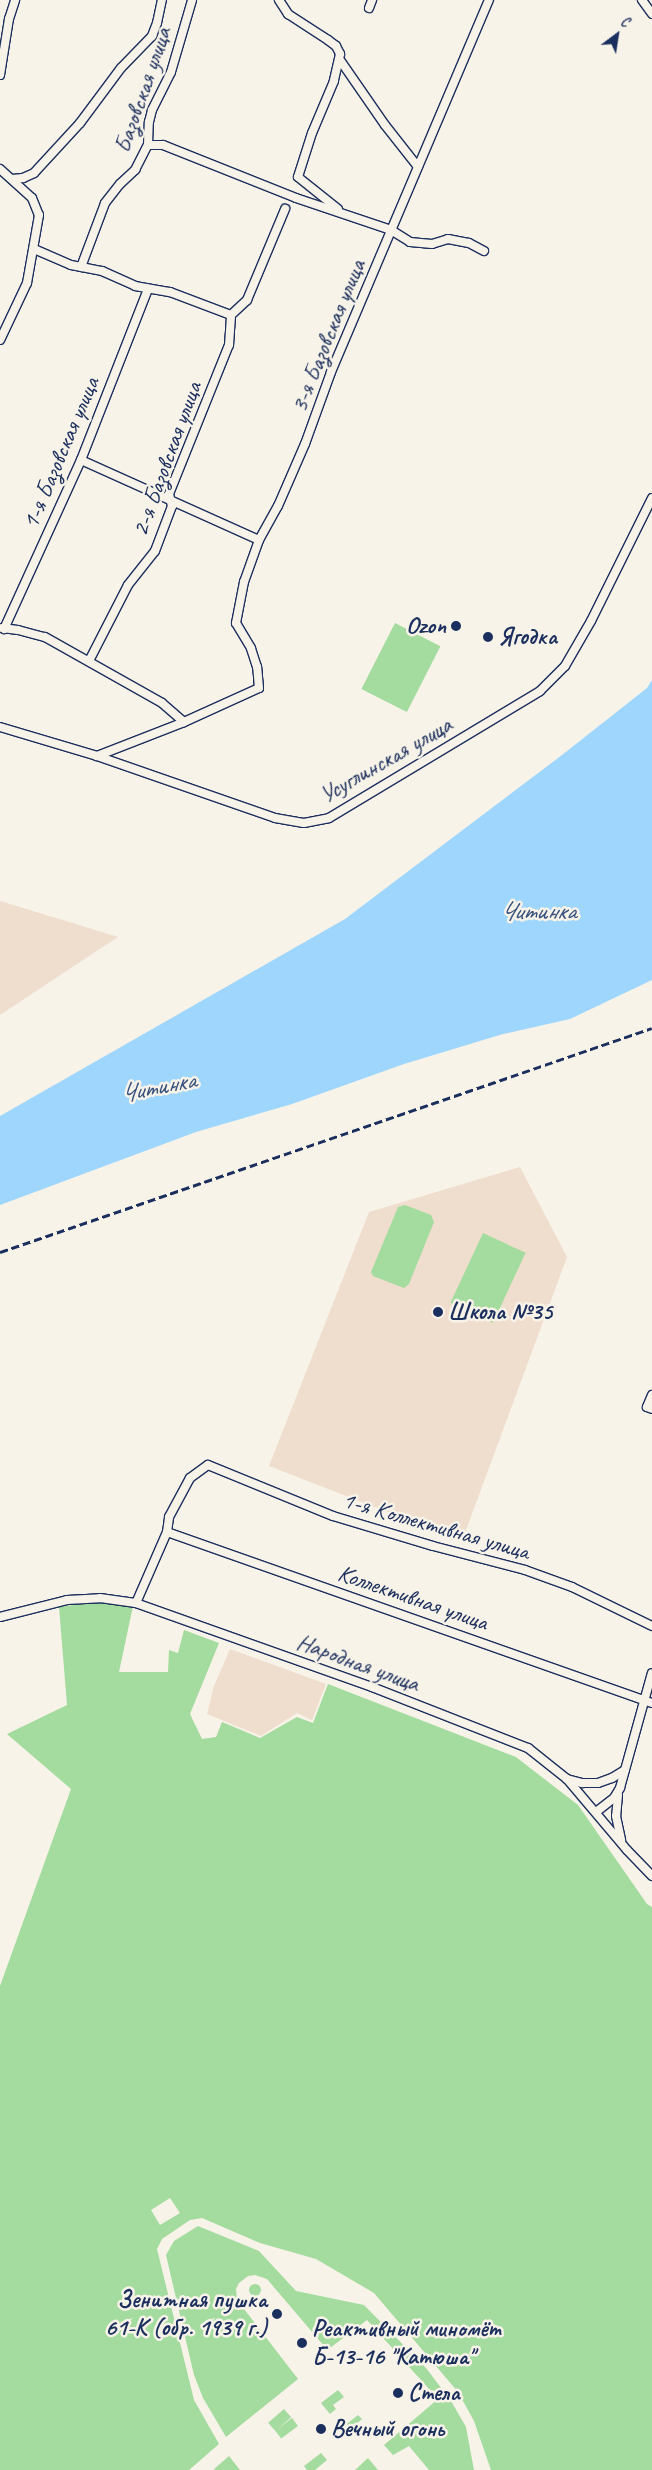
<!DOCTYPE html>
<meta charset="utf-8">
<style>
body{margin:0}
#map{position:relative;width:652px;height:2470px;overflow:hidden;background:#f7f3e8;font-family:Caveat,sans-serif}
div>[style]{position:absolute}
[style*='--x']{left:calc(var(--x)*1px);top:calc(var(--y)*1px);width:calc(var(--w)*1px);rotate:calc(var(--a)*1deg)}
.built>*{inset:0;background:#efdecd}
.green>*{inset:0;background:#a4db9e;transform-origin:0 0}
.round{border-radius:50%}
.water>*{inset:0;background:#9ed6fd}
.roads{filter:drop-shadow(1px 0 #1b2f5e) drop-shadow(-1px 0 #1b2f5e) drop-shadow(0 1px #1b2f5e) drop-shadow(0 -1px #1b2f5e)}
.minor>*{height:8px;margin:-4px;padding:0 4px;transform-origin:4px;border-radius:4px;background:#f7f3e8}
.rail>*{height:2.5px;margin-top:-1.25px;transform-origin:0;background:repeating-linear-gradient(90deg,#1b2f5e 0 8px,transparent 0 12px)}
.dots>*{width:14px;height:14px;translate:-50% -50%;box-sizing:border-box;border:2px solid #f7f3e8;border-radius:50%}
span{translate:-50% -50%;white-space:nowrap;text-align:center;line-height:1.15;-webkit-text-stroke:5px #f7f3e8;paint-order:stroke}
.street-label{font-size:24px;color:#1b2f5e}
.poi-label{font-size:24px;color:#1b2f5e;font-weight:700}
.right{translate:-100% -50%;text-align:right}
.left{translate:0 -50%;text-align:left}
.water-label{font-size:25px;color:#35507e;font-style:italic}
.north{position:absolute;left:592px;top:10px;width:50px;height:50px;-webkit-text-stroke:4px #f7f3e8;paint-order:stroke;rotate:31deg;font-size:14px;font-weight:700;line-height:20px;text-align:center;color:#1b2f5e}
.north::after{content:'';display:block;margin:auto;width:18px;height:22px;background:#1b2f5e;clip-path:polygon(50% 0,100% 100%,50% 72%,0 100%)}
</style>
<div id="map">
<div class="built">
<i style="clip-path:polygon(0 901px,43px 914px,118px 937px,0 1015px)"></i>
<i style="clip-path:polygon(520px 1167px,567px 1257px,462px 1541px,269px 1466px,369px 1212px)"></i>
<i style="clip-path:polygon(230px 1649px,326px 1684px,312px 1720px,297px 1713px,261px 1736px,207px 1714px,214px 1686px)"></i>
</div>
<div class="green">
<i style="left:395px;top:623px;width:51px;height:74px;rotate:27deg"></i>
<i style="clip-path:polygon(405px 1205px,431px 1215px,434px 1222px,409px 1284px,404px 1288px,373px 1276px,371px 1272px,398px 1207px)"></i>
<i style="left:483px;top:1233px;width:47px;height:77px;rotate:25deg"></i>
<i style="clip-path:polygon(evenodd,102px 1601px,133px 1606px,119px 1672px,168px 1672px,169px 1650px,178px 1653px,184px 1630px,219px 1643px,190px 1714px,202px 1739px,216px 1737px,222px 1722px,260px 1738px,297px 1717px,313px 1723px,328px 1684px,516px 1757px,578px 1805px,647px 1904px,652px 1907px,652px 2470px,491px 2470px,474px 2421px,458px 2392px,374px 2293px,316px 2259px,260px 2243px,202px 2218px,190px 2220px,162px 2239px,157px 2249px,194px 2400px,219px 2444px,189px 2470px,0 2470px,0 1986px,71px 1789px,7px 1734px,67px 1705px,59px 1607px,102px 1601px,170px 2198px,180px 2213px,160px 2225px,151px 2210px,170px 2198px)"></i>
<i style="clip-path:polygon(198px 2226px,259px 2251px,296px 2291px,364px 2305px,426px 2368px,451px 2401px,466px 2427px,474px 2470px,429px 2470px,409px 2446px,393px 2455px,384px 2445px,438px 2399px,367px 2320px,330px 2348px,327px 2345px,324px 2346px,267px 2279px,255px 2275px,248px 2276px,239px 2283px,236px 2289px,237px 2300px,298px 2379px,226px 2437px,203px 2398px,194px 2375px,166px 2255px,174px 2241px)"></i>
<i class="round" style="left:249px;top:2284px;width:12px;height:12px"></i>
<i style="clip-path:polygon(338px 2390px,344px 2397px,333px 2405px,336px 2409px,330px 2414px,321px 2403px)"></i>
<i style="left:284px;top:2409px;width:11px;height:21px;rotate:49deg"></i>
<i style="clip-path:polygon(358px 2415px,362px 2419px,346px 2433px,338px 2423px,343px 2418px,348px 2423px)"></i>
<i style="left:292px;top:2418px;width:10px;height:21px;rotate:53deg"></i>
<i style="clip-path:polygon(321px 2453px,327px 2460px,315px 2470px,307px 2470px,304px 2466px)"></i>
<i style="clip-path:polygon(229px 2456px,240px 2470px,215px 2470px,214px 2469px)"></i>
<i style="clip-path:polygon(368px 2458px,378px 2470px,355px 2470px)"></i>
</div>
<div class="water">
<i style="clip-path:polygon(652px 680px,652px 980px,570px 1019px,503px 1034px,404px 1064px,292px 1104px,196px 1132px,0 1205px,0 1116px,345px 919px,562px 755px,647px 688px)"></i>
</div>
<div class="roads">
<div class="minor">
<i style="--x:279;--y:0;--w:17;--a:57"></i>
<i style="--x:288;--y:14;--w:48;--a:33"></i>
<i style="--x:328;--y:40;--w:10;--a:37"></i>
<i style="--x:336;--y:46;--w:9;--a:63"></i>
<i style="--x:340;--y:54;--w:28;--a:103"></i>
<i style="--x:334;--y:81;--w:56;--a:112.9"></i>
<i style="--x:312;--y:133;--w:46;--a:107.7"></i>
<i style="--x:298;--y:177;--w:51;--a:38.7"></i>
<i style="--x:642;--y:0;--w:17;--a:54"></i>
<i style="--x:369;--y:8;--w:9;--a:-69"></i>
<i style="--x:340;--y:60;--w:79;--a:55.3"></i>
<i style="--x:385;--y:125;--w:53;--a:51.8"></i>
<i style="--x:0;--y:75;--w:57;--a:-80.9"></i>
<i style="--x:9;--y:19;--w:20;--a:-72"></i>
<i style="--x:148;--y:145;--w:15;--a:0"></i>
<i style="--x:163;--y:145;--w:143;--a:21.7"></i>
<i style="--x:296;--y:198;--w:100;--a:18.6"></i>
<i style="--x:391;--y:230;--w:22;--a:32"></i>
<i style="--x:410;--y:242;--w:22;--a:5"></i>
<i style="--x:432;--y:244;--w:17;--a:-17"></i>
<i style="--x:448;--y:239;--w:21;--a:11"></i>
<i style="--x:469;--y:243;--w:17;--a:28"></i>
<i style="--x:0;--y:169;--w:43;--a:42.2"></i>
<i style="--x:32;--y:198;--w:18;--a:68"></i>
<i style="--x:39;--y:215;--w:69;--a:100"></i>
<i style="--x:27;--y:283;--w:63;--a:115.3"></i>
<i style="--x:12;--y:179;--w:11;--a:-5"></i>
<i style="--x:23;--y:178;--w:12;--a:-24"></i>
<i style="--x:34;--y:173;--w:68;--a:-47.4"></i>
<i style="--x:80;--y:123;--w:69;--a:-53.3"></i>
<i style="--x:121;--y:68;--w:45;--a:-45.9"></i>
<i style="--x:152;--y:36;--w:14;--a:-69"></i>
<i style="--x:157;--y:23;--w:24;--a:-78"></i>
<i style="--x:34;--y:249;--w:40;--a:23.4"></i>
<i style="--x:71;--y:265;--w:32;--a:11"></i>
<i style="--x:102;--y:271;--w:36;--a:24"></i>
<i style="--x:135;--y:286;--w:36;--a:10"></i>
<i style="--x:170;--y:292;--w:65;--a:20.7"></i>
<i style="--x:81;--y:267;--w:68;--a:-69.4"></i>
<i style="--x:105;--y:203;--w:24;--a:-52"></i>
<i style="--x:120;--y:184;--w:21;--a:-43"></i>
<i style="--x:135;--y:170;--w:28;--a:-63"></i>
<i style="--x:148;--y:145;--w:23;--a:-88"></i>
<i style="--x:149;--y:122;--w:12;--a:-76"></i>
<i style="--x:152;--y:110;--w:42;--a:-63.4"></i>
<i style="--x:171;--y:72;--w:75;--a:-73.7"></i>
<i style="--x:81;--y:460;--w:195;--a:24.2"></i>
<i style="--x:2;--y:628;--w:16;--a:7"></i>
<i style="--x:18;--y:630;--w:28;--a:15"></i>
<i style="--x:45;--y:637;--w:134;--a:29.4"></i>
<i style="--x:162;--y:703;--w:29;--a:41"></i>
<i style="--x:4;--y:629;--w:186;--a:-65.5"></i>
<i style="--x:81;--y:460;--w:184;--a:-68.6"></i>
<i style="--x:89;--y:661;--w:85;--a:-62.8"></i>
<i style="--x:128;--y:585;--w:43;--a:-51.5"></i>
<i style="--x:155;--y:551;--w:48;--a:-69.3"></i>
<i style="--x:172;--y:506;--w:12;--a:-104"></i>
<i style="--x:169;--y:494;--w:161;--a:-68.1"></i>
<i style="--x:229;--y:345;--w:30;--a:-86"></i>
<i style="--x:231;--y:315;--w:22;--a:-43"></i>
<i style="--x:247;--y:300;--w:99;--a:-67.3"></i>
<i style="--x:0;--y:727;--w:101;--a:16.6"></i>
<i style="--x:97;--y:756;--w:188;--a:19.2"></i>
<i style="--x:275;--y:818;--w:29;--a:10"></i>
<i style="--x:304;--y:823;--w:25;--a:-11"></i>
<i style="--x:329;--y:818;--w:246;--a:-31"></i>
<i style="--x:540;--y:691;--w:35;--a:-45"></i>
<i style="--x:565;--y:666;--w:52;--a:-60"></i>
<i style="--x:591;--y:621;--w:137;--a:-63.6"></i>
<i style="--x:97;--y:756;--w:93;--a:-21.3"></i>
<i style="--x:184;--y:722;--w:82;--a:-24.4"></i>
<i style="--x:259;--y:688;--w:21;--a:-95"></i>
<i style="--x:257;--y:667;--w:20;--a:-108"></i>
<i style="--x:251;--y:648;--w:29;--a:-121"></i>
<i style="--x:236;--y:623;--w:42;--a:-79"></i>
<i style="--x:244;--y:582;--w:45;--a:-70.3"></i>
<i style="--x:259;--y:540;--w:39;--a:-61"></i>
<i style="--x:278;--y:506;--w:68;--a:-66.5"></i>
<i style="--x:305;--y:444;--w:77;--a:-70.1"></i>
<i style="--x:331;--y:372;--w:404;--a:-67"></i>
<i style="--x:652;--y:1395;--w:13;--a:113"></i>
<i style="--x:647;--y:1407;--w:5;--a:22"></i>
<i style="--x:167;--y:1532;--w:514;--a:19.42"></i>
<i style="--x:136;--y:1603;--w:77;--a:-66.4"></i>
<i style="--x:167;--y:1532;--w:15;--a:-82"></i>
<i style="--x:169;--y:1517;--w:44;--a:-61.7"></i>
<i style="--x:190;--y:1478;--w:22;--a:-36"></i>
<i style="--x:208;--y:1465;--w:135;--a:22.2"></i>
<i style="--x:333;--y:1516;--w:104;--a:16.7"></i>
<i style="--x:433;--y:1546;--w:95;--a:14.6"></i>
<i style="--x:525;--y:1570;--w:50;--a:19.9"></i>
<i style="--x:572;--y:1587;--w:89;--a:26"></i>
<i style="--x:0;--y:1617;--w:69;--a:-14.2"></i>
<i style="--x:67;--y:1600;--w:33;--a:-3"></i>
<i style="--x:100;--y:1598;--w:36;--a:8"></i>
<i style="--x:136;--y:1603;--w:251;--a:19.6"></i>
<i style="--x:372;--y:1687;--w:168;--a:21.4"></i>
<i style="--x:528;--y:1748;--w:50;--a:38.5"></i>
<i style="--x:567;--y:1779;--w:93;--a:49.8"></i>
<i style="--x:627;--y:1850;--w:36;--a:46"></i>
<i style="--x:567;--y:1779;--w:16;--a:15"></i>
<i style="--x:582;--y:1783;--w:16;--a:0"></i>
<i style="--x:598;--y:1783;--w:15;--a:-20"></i>
<i style="--x:612;--y:1778;--w:15;--a:-32"></i>
<i style="--x:618;--y:1795;--w:21;--a:95"></i>
<i style="--x:616;--y:1816;--w:25;--a:78"></i>
<i style="--x:596;--y:1812;--w:23;--a:-38"></i>
<i style="--x:614;--y:1798;--w:12;--a:-59"></i>
<i style="--x:620;--y:1788;--w:119;--a:-74.5"></i>
</div>
</div>
<div class="rail">
<i style="--x:0;--y:1252;--w:689;--a:-18.96"></i>
</div>
<div class="dots">
<i style="left:456px;top:626px;background:#1b2f5e"></i>
<i style="left:488px;top:637px;background:#1b2f5e"></i>
<i style="left:438px;top:1312px;background:#1b2f5e"></i>
<i style="left:277px;top:2314px;background:#1b2f5e"></i>
<i style="left:302px;top:2343px;background:#1b2f5e"></i>
<i style="left:398px;top:2393px;background:#1b2f5e"></i>
<i style="left:321px;top:2429px;background:#1b2f5e"></i>
</div>
<div class="street-label">
<span style="left:143px;top:90px;rotate:-71deg">Базовская улица</span>
<span style="left:328px;top:336px;rotate:-68deg">3-я Базовская улица</span>
<span style="left:61px;top:453px;rotate:-67deg">1-я Базовская улица</span>
<span style="left:167px;top:459px;rotate:-70deg">2-я Базовская улица</span>
<span style="left:386px;top:760px;rotate:-30deg">Усуглинская улица</span>
<span style="left:436px;top:1526px;rotate:16deg">1-я Коллективная улица</span>
<span style="left:413px;top:1598px;rotate:19deg">Коллективная улица</span>
<span style="left:358px;top:1663px;rotate:20deg">Народная улица</span>
</div>
<div class="poi-label">
<span class="right" style="left:446px;top:626px">Ozon</span>
<span class="left" style="left:498px;top:637px">Ягодка</span>
<span class="left" style="left:448px;top:1312px">Школа №35</span>
<span class="right" style="left:267px;top:2314px">Зенитная пушка<br>61-К (обр. 1939 г.)</span>
<span class="left" style="left:312px;top:2343px">Реактивный миномёт<br>Б-13-16 "Катюша"</span>
<span class="left" style="left:408px;top:2393px">Стела</span>
<span class="left" style="left:331px;top:2429px">Вечный огонь</span>
</div>
<div class="water-label">
<span style="left:538px;top:911px">Читинка</span>
<span style="left:158px;top:1087px;rotate:-11deg">Читинка</span>
</div>
<div class="north">С</div>
</div>
